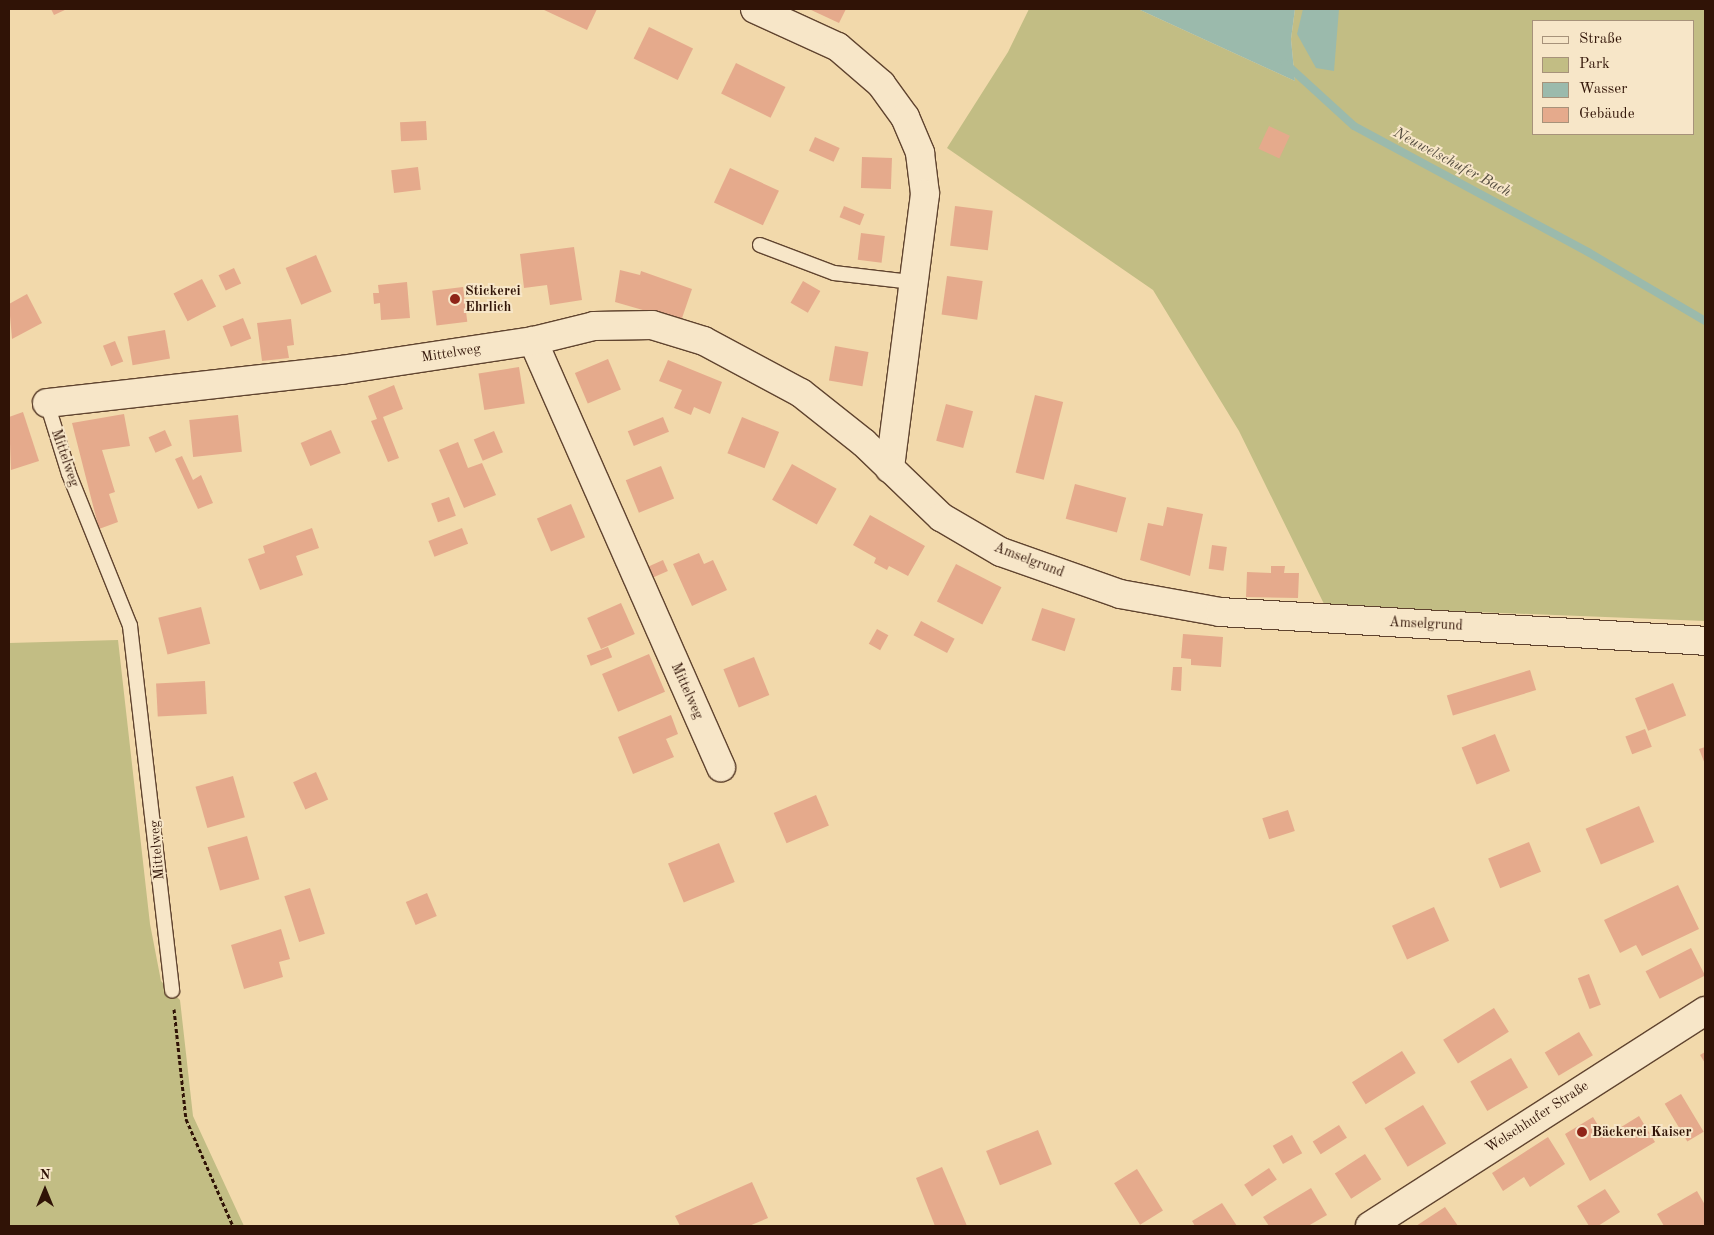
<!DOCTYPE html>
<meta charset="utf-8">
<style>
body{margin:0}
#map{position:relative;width:1714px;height:1235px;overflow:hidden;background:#f2d9ab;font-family:"Old Standard TT",serif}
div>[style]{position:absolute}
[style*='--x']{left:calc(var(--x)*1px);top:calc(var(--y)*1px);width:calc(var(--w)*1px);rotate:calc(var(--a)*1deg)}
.green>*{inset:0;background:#c2bd84}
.water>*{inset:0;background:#9bbaac}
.stream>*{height:8px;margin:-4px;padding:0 4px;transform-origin:4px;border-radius:4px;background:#9bbaac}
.building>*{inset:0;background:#e5aa8c;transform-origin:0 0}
.path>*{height:3px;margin-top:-1.5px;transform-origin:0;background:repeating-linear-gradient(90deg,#301306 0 4px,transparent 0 6.5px)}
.roads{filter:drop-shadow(1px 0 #60442f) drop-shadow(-1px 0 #60442f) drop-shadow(0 1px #60442f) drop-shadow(0 -1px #60442f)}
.lane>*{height:14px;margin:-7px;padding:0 7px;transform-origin:7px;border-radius:7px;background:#f7e6c8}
.street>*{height:28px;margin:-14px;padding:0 14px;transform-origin:14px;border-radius:14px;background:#f7e6c8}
.dots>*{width:14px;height:14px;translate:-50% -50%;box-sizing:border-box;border:2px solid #f7e6c8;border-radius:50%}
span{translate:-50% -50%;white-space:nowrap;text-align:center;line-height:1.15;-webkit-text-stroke:4px #f7e6c8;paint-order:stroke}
.poi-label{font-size:14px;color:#301306;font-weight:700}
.left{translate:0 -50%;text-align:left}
.street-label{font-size:14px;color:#301306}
.water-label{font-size:15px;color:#554d40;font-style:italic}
.frame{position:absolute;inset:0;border:10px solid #301306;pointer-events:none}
.legend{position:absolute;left:1532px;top:20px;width:162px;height:115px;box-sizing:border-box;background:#f7e6c8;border:1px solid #a7927a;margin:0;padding:6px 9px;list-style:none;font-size:15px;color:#301306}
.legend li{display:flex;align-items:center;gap:10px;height:25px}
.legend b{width:25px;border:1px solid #a7927a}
.north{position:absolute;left:20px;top:1165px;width:50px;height:50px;-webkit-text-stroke:4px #f7e6c8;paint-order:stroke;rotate:0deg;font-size:14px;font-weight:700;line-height:20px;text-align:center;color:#301306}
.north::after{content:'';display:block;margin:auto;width:18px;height:22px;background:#301306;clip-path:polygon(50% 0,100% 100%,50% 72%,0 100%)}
</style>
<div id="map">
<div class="green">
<i style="clip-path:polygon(evenodd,1029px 9px,1138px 9px,1295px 81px,1291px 39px,1295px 9px,1705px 9px,1705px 621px,1325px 606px,1239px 431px,1153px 290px,947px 148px,1008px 52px,1029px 9px,1533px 21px,1693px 21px,1693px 134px,1533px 134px,1533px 21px)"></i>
<i style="clip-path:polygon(118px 640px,150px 924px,161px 981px,180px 1000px,193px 1116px,244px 1226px,9px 1226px,9px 643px)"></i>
</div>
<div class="water">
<i style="clip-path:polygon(1138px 9px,1295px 9px,1291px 39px,1295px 81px)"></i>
<i style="clip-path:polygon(1303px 9px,1339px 9px,1334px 71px,1316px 68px,1297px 34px)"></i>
</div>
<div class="stream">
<i style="--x:1285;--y:63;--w:93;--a:42.4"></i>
<i style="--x:1354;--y:126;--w:266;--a:28.3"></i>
<i style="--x:1588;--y:252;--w:136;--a:30.5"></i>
</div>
<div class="building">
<i style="clip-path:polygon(51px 9px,67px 9px,54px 15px)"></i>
<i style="clip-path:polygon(542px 9px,597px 9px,587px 30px)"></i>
<i style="clip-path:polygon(809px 9px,846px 9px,839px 23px)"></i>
<i style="left:649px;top:27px;width:49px;height:35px;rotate:26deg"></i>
<i style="left:736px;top:63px;width:55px;height:34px;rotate:26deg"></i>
<i style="left:426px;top:121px;width:19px;height:26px;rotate:87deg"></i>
<i style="left:1269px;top:126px;width:23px;height:25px;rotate:25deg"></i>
<i style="left:815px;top:137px;width:27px;height:15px;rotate:24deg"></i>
<i style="left:862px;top:157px;width:30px;height:31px;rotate:2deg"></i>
<i style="left:418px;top:167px;width:23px;height:27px;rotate:83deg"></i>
<i style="left:730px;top:168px;width:54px;height:38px;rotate:25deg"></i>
<i style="left:844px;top:206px;width:22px;height:12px;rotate:22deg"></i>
<i style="left:955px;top:206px;width:38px;height:40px;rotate:7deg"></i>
<i style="left:861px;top:233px;width:24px;height:27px;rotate:7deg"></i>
<i style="clip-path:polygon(574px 247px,582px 300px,550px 305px,547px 285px,524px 288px,520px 254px)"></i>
<i style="left:316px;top:255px;width:40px;height:33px;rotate:67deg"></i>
<i style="left:234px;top:268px;width:17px;height:17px;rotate:65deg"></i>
<i style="clip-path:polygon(620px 270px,640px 275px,641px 271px,692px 289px,681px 321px,615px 302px)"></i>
<i style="left:947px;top:276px;width:36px;height:39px;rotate:8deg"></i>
<i style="left:202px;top:279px;width:31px;height:32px;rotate:63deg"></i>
<i style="left:803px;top:281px;width:20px;height:25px;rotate:30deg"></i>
<i style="clip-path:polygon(407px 282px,410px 318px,381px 320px,380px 303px,374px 304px,373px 293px,379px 293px,378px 285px)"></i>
<i style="left:463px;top:287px;width:35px;height:31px;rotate:83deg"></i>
<i style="clip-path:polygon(27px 294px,42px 323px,12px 339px,9px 304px)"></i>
<i style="left:243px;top:318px;width:22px;height:22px;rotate:68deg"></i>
<i style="clip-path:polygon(291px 319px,294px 345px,287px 346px,289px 358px,262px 361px,257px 323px)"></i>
<i style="left:165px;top:330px;width:29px;height:38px;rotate:80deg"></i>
<i style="left:115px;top:341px;width:22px;height:13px;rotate:68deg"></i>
<i style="left:835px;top:346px;width:34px;height:35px;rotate:10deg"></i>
<i style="left:608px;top:359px;width:33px;height:36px;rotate:67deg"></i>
<i style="clip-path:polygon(668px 360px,722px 382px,710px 414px,694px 407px,691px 415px,674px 408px,682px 390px,659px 381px)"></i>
<i style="left:519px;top:367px;width:37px;height:41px;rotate:81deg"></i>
<i style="clip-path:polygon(394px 385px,403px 409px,383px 417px,399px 458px,388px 462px,371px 421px,377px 419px,368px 396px)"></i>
<i style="left:1035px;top:395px;width:29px;height:80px;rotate:14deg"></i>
<i style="left:946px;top:404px;width:28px;height:38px;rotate:15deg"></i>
<i style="clip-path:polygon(23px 412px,39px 461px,11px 470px,9px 417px)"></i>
<i style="clip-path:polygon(124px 414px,130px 446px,102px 450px,115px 492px,109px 494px,118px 522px,99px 529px,72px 423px)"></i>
<i style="left:238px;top:415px;width:37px;height:49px;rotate:84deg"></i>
<i style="left:663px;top:417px;width:16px;height:38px;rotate:68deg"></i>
<i style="left:742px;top:417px;width:40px;height:39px;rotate:22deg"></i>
<i style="left:165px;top:430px;width:17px;height:18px;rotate:66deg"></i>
<i style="left:331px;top:430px;width:25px;height:33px;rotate:67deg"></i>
<i style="left:494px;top:431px;width:23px;height:22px;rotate:67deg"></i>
<i style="clip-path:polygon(458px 442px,468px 468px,482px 463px,496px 495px,464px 508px,439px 450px)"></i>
<i style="clip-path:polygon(182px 456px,193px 480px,201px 475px,213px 503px,198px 509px,175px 459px)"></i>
<i style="left:792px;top:464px;width:51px;height:41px;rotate:29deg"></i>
<i style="left:661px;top:466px;width:35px;height:38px;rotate:68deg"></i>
<i style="left:1075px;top:484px;width:53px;height:36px;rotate:15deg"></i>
<i style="left:449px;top:497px;width:20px;height:19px;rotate:70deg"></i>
<i style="left:571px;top:504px;width:36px;height:37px;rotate:67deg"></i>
<i style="clip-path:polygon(1167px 507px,1203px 514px,1190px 576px,1140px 560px,1148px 523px,1163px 526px)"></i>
<i style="clip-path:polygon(870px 515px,925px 546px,908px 576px,889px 566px,887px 570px,874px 563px,876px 558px,853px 545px)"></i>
<i style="clip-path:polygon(312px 528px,319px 548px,296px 556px,303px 575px,260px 590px,248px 559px,265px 553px,263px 546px)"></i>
<i style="left:462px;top:528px;width:17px;height:36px;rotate:69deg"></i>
<i style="left:1212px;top:545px;width:15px;height:24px;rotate:8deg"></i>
<i style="clip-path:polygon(699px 553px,704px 564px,713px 560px,727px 590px,692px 606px,673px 564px)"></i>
<i style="left:663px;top:560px;width:12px;height:20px;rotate:66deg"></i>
<i style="left:956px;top:564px;width:51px;height:42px;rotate:27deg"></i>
<i style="clip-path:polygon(1271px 566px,1285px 566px,1284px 573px,1299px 573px,1298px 598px,1246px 597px,1247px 572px,1271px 573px)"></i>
<i style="left:621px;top:603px;width:34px;height:37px;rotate:66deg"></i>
<i style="left:201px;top:607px;width:38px;height:44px;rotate:76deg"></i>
<i style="left:1042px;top:608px;width:35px;height:34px;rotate:18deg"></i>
<i style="left:921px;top:621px;width:38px;height:16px;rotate:28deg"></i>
<i style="left:877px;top:629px;width:13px;height:17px;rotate:29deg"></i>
<i style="clip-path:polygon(1183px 634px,1223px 637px,1221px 667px,1191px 665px,1191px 659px,1181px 658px)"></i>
<i style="left:608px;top:647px;width:11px;height:23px;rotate:68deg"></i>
<i style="left:649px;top:654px;width:41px;height:51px;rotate:67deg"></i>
<i style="left:754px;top:657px;width:41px;height:33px;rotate:68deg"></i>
<i style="clip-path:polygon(1173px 667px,1182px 667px,1181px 691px,1171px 690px)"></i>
<i style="left:1530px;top:670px;width:21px;height:87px;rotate:73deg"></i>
<i style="left:205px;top:681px;width:33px;height:49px;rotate:87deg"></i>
<i style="left:1673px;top:683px;width:35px;height:41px;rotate:68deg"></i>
<i style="clip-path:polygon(671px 715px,678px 734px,666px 739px,674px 757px,633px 774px,618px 737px)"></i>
<i style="left:1645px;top:729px;width:19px;height:21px;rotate:69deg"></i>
<i style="left:1495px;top:734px;width:40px;height:36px;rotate:68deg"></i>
<i style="clip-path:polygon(1705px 747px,1705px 764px,1699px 749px)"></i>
<i style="left:316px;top:772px;width:30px;height:25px;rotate:66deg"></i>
<i style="left:233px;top:776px;width:43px;height:39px;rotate:74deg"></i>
<i style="left:816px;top:795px;width:33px;height:46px;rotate:67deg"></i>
<i style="left:1639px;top:806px;width:39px;height:58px;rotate:67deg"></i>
<i style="left:1288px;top:810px;width:22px;height:27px;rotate:72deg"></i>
<i style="left:247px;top:836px;width:45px;height:41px;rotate:74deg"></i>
<i style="left:1529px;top:842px;width:32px;height:44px;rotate:68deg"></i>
<i style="left:719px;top:843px;width:42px;height:55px;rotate:68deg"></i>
<i style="clip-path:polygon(1678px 885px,1699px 929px,1642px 956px,1636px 945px,1620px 953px,1604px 920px)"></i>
<i style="left:310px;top:888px;width:48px;height:27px;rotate:72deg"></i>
<i style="left:427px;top:893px;width:25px;height:23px;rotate:67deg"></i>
<i style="left:1434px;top:907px;width:37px;height:46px;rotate:66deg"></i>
<i style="clip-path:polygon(281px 929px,290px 959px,279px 962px,283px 977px,244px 989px,231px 945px)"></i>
<i style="left:1691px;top:948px;width:31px;height:51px;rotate:63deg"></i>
<i style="left:1589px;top:974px;width:33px;height:12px;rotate:69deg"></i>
<i style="left:1494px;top:1008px;width:28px;height:60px;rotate:58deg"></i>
<i style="left:1579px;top:1032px;width:27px;height:40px;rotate:59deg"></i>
<i style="left:1402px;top:1051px;width:26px;height:59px;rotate:58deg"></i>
<i style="clip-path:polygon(1705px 1052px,1705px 1063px,1700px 1055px)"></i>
<i style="left:1511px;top:1058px;width:34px;height:47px;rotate:60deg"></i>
<i style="left:1681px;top:1094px;width:44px;height:19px;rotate:59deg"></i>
<i style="left:1423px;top:1105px;width:45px;height:45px;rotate:59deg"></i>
<i style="clip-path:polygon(1639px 1116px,1655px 1142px,1590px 1181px,1565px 1134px,1593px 1117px,1605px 1137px)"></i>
<i style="left:1339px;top:1125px;width:15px;height:31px;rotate:58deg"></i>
<i style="left:1038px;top:1130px;width:37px;height:56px;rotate:68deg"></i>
<i style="left:1292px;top:1135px;width:21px;height:22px;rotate:61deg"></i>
<i style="clip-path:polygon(1548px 1137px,1565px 1164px,1530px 1187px,1524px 1177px,1503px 1191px,1492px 1173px)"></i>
<i style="left:1365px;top:1154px;width:30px;height:36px;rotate:57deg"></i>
<i style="clip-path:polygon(942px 1167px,967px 1226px,935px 1226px,916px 1178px)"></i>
<i style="left:1269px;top:1168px;width:14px;height:30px;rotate:56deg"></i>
<i style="left:1137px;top:1169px;width:49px;height:27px;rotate:58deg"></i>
<i style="clip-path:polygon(752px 1182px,768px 1218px,749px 1226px,680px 1226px,675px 1216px)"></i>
<i style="clip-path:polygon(1311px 1188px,1327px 1215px,1308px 1226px,1269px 1226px,1263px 1217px)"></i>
<i style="clip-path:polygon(1605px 1189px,1620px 1212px,1598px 1226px,1589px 1226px,1577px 1206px)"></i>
<i style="clip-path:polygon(1697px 1191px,1705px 1205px,1705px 1226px,1664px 1226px,1657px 1214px)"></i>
<i style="clip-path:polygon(1222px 1203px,1237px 1226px,1195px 1226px,1192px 1221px)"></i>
<i style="clip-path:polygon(1445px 1207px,1458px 1226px,1416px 1226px)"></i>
</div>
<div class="path">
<i style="--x:174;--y:1009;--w:111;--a:83.8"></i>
<i style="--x:186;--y:1119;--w:117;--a:66.3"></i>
</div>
<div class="roads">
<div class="lane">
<i style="--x:760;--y:245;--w:79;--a:20.7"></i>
<i style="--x:834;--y:273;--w:79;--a:6.6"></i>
<i style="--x:47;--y:403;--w:74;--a:72.8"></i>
<i style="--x:69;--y:474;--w:164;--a:68.1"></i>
<i style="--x:130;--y:626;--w:367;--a:83.4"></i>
</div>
<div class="street">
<i style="--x:755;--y:9;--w:91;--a:24.6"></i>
<i style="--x:838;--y:47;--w:57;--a:40.7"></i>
<i style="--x:881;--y:84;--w:41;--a:54"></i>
<i style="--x:905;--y:117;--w:39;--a:67"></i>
<i style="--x:920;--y:153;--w:41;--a:83"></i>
<i style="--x:925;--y:194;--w:277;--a:97.3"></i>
<i style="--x:533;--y:341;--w:466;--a:66.2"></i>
<i style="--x:47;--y:403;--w:296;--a:-6.4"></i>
<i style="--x:341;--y:370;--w:194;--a:-8.6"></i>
<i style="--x:533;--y:341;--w:63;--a:-13.8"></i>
<i style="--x:594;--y:326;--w:58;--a:-1"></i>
<i style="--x:652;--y:325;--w:54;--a:17.1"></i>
<i style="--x:704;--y:341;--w:110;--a:28.2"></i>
<i style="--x:801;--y:393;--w:80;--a:38.4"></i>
<i style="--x:864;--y:443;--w:107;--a:43.9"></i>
<i style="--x:941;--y:517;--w:69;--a:30.3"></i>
<i style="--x:1001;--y:552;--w:126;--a:19.4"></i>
<i style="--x:1120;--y:594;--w:102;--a:10.2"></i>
<i style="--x:1220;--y:612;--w:486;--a:3.4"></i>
<i style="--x:1370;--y:1226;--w:398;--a:-32.7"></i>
</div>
</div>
<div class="dots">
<i style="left:455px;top:299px;background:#8f2418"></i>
<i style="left:1582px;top:1132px;background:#8f2418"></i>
</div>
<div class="poi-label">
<span class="left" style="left:465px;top:299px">Stickerei<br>Ehrlich</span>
<span class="left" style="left:1592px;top:1132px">Bäckerei Kaiser</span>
</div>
<div class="street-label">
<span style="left:451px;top:353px;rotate:-9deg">Mittelweg</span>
<span style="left:65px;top:458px;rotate:71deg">Mittelweg</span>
<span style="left:1029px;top:560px;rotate:21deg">Amselgrund</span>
<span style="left:1426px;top:624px;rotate:3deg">Amselgrund</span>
<span style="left:687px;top:691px;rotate:66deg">Mittelweg</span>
<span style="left:157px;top:850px;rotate:-95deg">Mittelweg</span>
<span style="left:1537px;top:1117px;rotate:-33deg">Welschhufer Straße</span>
</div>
<div class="water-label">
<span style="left:1452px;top:163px;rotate:28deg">Neuwelschufer Bach</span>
</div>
<div class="frame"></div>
<ul class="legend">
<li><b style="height:6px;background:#f7e6c8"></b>Straße</li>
<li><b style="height:14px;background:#c2bd84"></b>Park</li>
<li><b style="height:14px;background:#9bbaac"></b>Wasser</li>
<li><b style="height:14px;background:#e5aa8c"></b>Gebäude</li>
</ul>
<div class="north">N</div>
</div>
